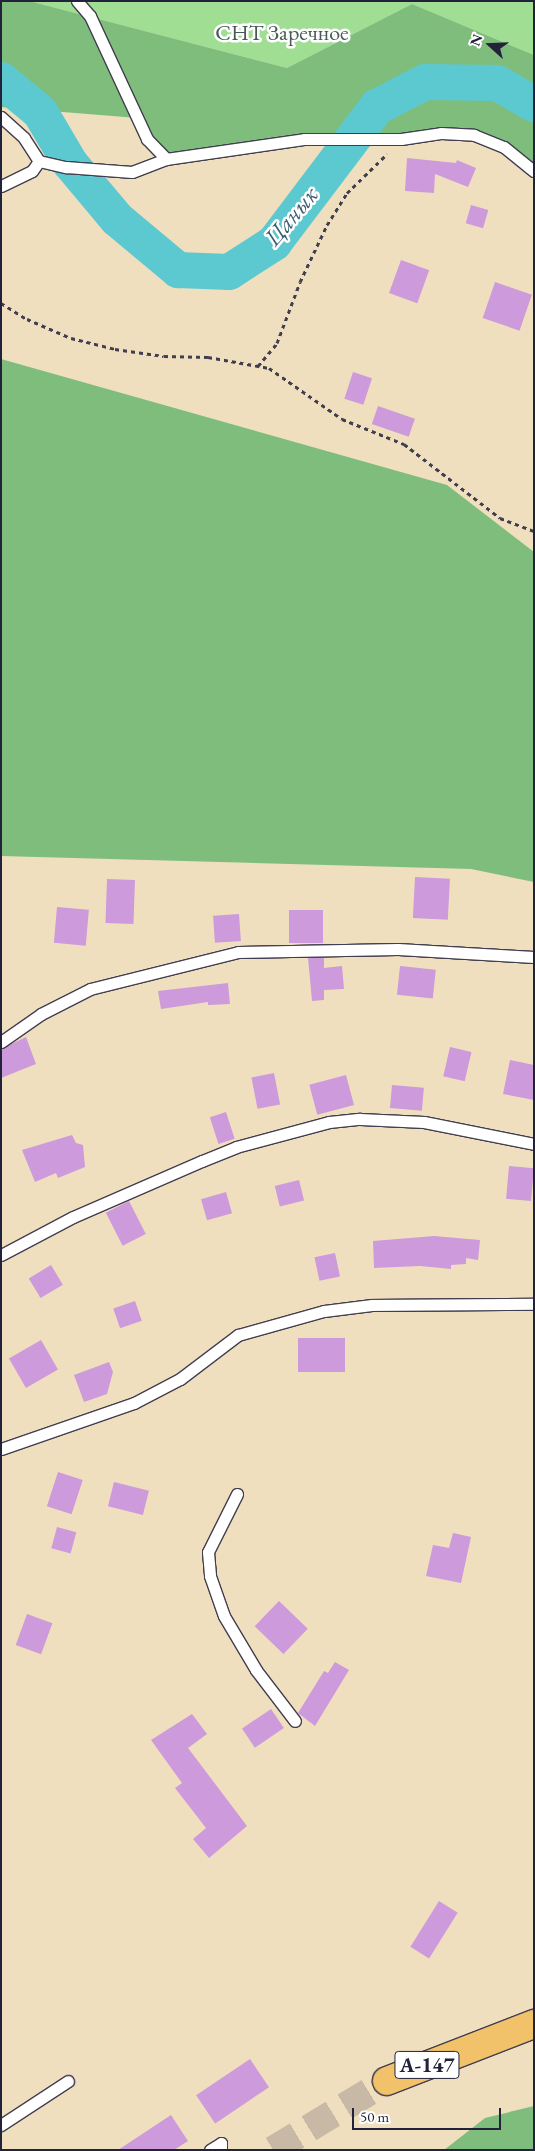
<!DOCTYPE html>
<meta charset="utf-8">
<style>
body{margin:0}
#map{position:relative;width:535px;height:2151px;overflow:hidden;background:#f0dfbf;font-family:"EB Garamond",serif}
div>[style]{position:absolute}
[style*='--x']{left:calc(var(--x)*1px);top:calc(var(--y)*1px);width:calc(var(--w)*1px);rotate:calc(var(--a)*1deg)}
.green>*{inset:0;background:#9fde93}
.forest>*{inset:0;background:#7fbd7d}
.river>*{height:36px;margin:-18px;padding:0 18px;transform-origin:18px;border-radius:18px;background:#5cc9d1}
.building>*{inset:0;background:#cd9adb;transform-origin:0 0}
.trunk-tunnel>*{height:28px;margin-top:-14px;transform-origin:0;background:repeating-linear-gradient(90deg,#c7b9a5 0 28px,transparent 0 42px)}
.path>*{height:3px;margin-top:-1.5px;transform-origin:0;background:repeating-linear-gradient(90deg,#413e4f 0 4px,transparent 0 8px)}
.roads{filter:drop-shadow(1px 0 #413e4f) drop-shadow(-1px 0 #413e4f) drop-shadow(0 1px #413e4f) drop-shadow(0 -1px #413e4f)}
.service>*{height:11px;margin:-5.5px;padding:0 5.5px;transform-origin:5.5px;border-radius:5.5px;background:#fff}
.trunk>*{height:28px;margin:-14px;padding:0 14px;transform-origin:14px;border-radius:14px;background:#f2c26a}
span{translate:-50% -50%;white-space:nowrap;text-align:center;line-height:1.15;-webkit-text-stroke:5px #fff;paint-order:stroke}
.shield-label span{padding:1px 4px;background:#fff;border:1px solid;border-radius:4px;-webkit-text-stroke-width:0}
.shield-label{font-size:21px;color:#22223b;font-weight:700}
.park-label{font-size:22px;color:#485a55}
.water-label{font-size:24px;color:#365c70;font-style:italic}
.frame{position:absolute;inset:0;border:2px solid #22223b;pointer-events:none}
.north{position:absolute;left:465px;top:20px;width:50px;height:50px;-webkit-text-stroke:4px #fff;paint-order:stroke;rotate:290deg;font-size:14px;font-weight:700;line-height:20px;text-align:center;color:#22223b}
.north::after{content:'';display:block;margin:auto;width:18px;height:22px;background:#22223b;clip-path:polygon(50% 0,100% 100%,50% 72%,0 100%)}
.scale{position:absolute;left:352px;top:2108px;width:149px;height:22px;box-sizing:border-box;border:2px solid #22223b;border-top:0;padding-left:6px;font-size:15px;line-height:18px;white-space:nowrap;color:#22223b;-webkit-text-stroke:4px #fff;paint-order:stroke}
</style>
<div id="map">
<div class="green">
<i style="clip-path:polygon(29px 1px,534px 1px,534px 55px,412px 4px,287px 68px)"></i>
</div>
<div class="forest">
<i style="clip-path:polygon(1px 1px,29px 1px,287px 68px,412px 4px,534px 55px,534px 171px,474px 135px,359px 138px,166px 159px,137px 118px,1px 107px)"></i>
<i style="clip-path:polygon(1px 359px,447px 485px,534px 552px,534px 882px,471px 869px,1px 856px)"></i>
<i style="clip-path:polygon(534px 2106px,534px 2150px,444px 2150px,485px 2118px)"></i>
</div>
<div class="river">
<i style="--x:1;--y:80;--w:50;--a:39.4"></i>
<i style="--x:40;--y:112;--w:59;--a:59.5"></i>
<i style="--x:70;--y:163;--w:73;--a:50"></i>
<i style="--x:117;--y:219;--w:80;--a:39.9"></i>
<i style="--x:178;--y:270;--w:51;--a:2.2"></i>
<i style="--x:229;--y:272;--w:54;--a:-32.8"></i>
<i style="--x:274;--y:243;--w:171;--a:-52.9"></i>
<i style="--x:377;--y:107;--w:54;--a:-27.5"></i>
<i style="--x:425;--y:82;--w:72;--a:0.8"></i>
<i style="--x:497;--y:83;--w:43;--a:29.6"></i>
</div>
<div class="building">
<i style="clip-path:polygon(407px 158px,456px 163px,457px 160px,476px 168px,468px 187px,435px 174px,434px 193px,405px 191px)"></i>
<i style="left:471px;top:205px;width:18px;height:19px;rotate:16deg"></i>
<i style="left:401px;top:260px;width:30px;height:35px;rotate:20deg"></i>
<i style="left:495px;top:282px;width:39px;height:38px;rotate:19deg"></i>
<i style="left:353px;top:372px;width:20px;height:28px;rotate:18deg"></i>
<i style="left:378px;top:406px;width:39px;height:19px;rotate:19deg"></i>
<i style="left:415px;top:877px;width:35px;height:41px;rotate:3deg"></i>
<i style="left:107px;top:879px;width:28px;height:44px;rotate:2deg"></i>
<i style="left:57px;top:907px;width:32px;height:36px;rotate:5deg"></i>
<i style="left:323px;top:910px;width:33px;height:34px;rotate:90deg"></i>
<i style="left:239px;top:914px;width:27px;height:26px;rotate:86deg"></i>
<i style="clip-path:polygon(308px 958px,324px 958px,324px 968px,342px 966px,344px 989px,324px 990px,324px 1000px,312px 1001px)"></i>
<i style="left:400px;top:966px;width:36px;height:29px;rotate:6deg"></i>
<i style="clip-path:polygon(228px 983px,230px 1004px,208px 1005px,208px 1002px,161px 1009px,158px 991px)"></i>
<i style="clip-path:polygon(26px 1037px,36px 1064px,1px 1078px,1px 1049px)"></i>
<i style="left:450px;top:1047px;width:22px;height:30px;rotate:13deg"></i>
<i style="clip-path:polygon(510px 1060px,534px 1065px,534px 1100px,503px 1094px)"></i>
<i style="left:274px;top:1073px;width:32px;height:23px;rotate:79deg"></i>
<i style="left:346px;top:1075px;width:31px;height:38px;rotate:75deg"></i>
<i style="left:392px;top:1085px;width:32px;height:23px;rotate:5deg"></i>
<i style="left:226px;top:1112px;width:28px;height:17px;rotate:72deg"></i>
<i style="clip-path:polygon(72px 1135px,76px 1143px,83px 1145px,85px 1167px,58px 1178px,56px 1173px,35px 1182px,22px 1150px)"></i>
<i style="left:509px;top:1166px;width:25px;height:33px;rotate:5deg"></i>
<i style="left:299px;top:1180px;width:21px;height:25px;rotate:76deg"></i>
<i style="left:226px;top:1192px;width:22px;height:26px;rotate:74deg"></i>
<i style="left:129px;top:1201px;width:37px;height:26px;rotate:63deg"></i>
<i style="clip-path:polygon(434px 1236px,480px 1240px,478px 1260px,466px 1258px,466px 1264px,451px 1265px,451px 1269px,420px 1266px,374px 1268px,373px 1241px)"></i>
<i style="left:335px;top:1253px;width:24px;height:21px;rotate:78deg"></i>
<i style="left:51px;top:1265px;width:23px;height:26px;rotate:59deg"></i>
<i style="left:135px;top:1301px;width:21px;height:23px;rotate:71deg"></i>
<i style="left:298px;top:1338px;width:47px;height:34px"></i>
<i style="left:41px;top:1340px;width:34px;height:37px;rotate:60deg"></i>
<i style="clip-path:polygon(109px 1362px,113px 1372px,107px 1394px,84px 1402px,74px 1375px)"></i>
<i style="left:58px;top:1472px;width:26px;height:36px;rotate:18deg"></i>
<i style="left:114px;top:1482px;width:36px;height:25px;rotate:14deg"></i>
<i style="left:57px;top:1527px;width:20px;height:22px;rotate:15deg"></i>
<i style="clip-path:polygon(453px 1533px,471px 1537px,461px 1583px,426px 1576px,433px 1545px,449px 1548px)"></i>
<i style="left:279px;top:1601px;width:40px;height:35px;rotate:44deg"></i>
<i style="left:27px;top:1614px;width:27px;height:33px;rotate:20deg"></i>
<i style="clip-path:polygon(335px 1662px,349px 1670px,315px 1726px,298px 1713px,324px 1671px,328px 1673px)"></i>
<i style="left:271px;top:1709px;width:23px;height:35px;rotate:56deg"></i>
<i style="clip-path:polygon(192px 1714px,207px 1734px,188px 1748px,247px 1826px,209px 1858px,193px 1839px,206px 1828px,175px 1788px,182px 1783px,151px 1740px)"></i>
<i style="left:439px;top:1901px;width:22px;height:54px;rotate:32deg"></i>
<i style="left:250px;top:2059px;width:34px;height:65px;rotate:56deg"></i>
<i style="clip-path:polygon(171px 2115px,188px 2141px,174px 2150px,118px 2150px)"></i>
</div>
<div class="trunk-tunnel">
<i style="--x:273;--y:2150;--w:133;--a:-31.2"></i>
</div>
<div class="path">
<i style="--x:1;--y:303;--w:31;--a:32"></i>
<i style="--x:27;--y:319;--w:48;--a:23.4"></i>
<i style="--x:71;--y:338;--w:45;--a:14"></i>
<i style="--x:115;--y:349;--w:49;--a:8.1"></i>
<i style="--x:164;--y:356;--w:44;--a:1.3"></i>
<i style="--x:208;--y:357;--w:62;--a:10.2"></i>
<i style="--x:269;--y:368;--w:89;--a:34.9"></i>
<i style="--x:342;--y:419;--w:67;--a:22"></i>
<i style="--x:404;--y:444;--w:121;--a:37.6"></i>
<i style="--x:500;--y:518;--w:36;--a:21"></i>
<i style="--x:258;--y:366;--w:30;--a:-50"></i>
<i style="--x:277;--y:343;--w:65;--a:-69.3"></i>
<i style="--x:300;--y:282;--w:63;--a:-64.7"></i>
<i style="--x:327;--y:225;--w:38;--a:-58"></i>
<i style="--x:347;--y:193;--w:56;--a:-44.3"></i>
</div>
<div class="roads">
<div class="service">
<i style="--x:77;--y:1;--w:20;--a:49"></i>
<i style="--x:90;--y:16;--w:136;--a:65.1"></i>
<i style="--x:147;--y:139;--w:28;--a:46"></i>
<i style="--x:166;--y:159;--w:139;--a:-8.2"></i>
<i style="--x:304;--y:139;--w:97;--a:0"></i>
<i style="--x:401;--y:139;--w:40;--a:-8.5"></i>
<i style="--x:441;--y:133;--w:33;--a:3"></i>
<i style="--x:474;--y:135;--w:32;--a:22"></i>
<i style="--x:504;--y:147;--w:38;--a:39"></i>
<i style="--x:1;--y:117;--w:31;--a:42"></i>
<i style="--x:24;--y:138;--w:27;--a:57"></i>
<i style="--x:39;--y:161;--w:12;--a:125"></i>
<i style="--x:32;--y:171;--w:34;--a:154"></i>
<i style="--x:39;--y:161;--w:28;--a:13"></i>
<i style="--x:66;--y:167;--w:66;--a:4.3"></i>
<i style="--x:132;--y:172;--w:36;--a:-21"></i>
<i style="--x:1;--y:1042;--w:49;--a:-35"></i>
<i style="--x:41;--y:1014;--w:55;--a:-27"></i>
<i style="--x:90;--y:989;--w:153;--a:-14"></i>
<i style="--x:238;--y:952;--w:160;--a:-1.1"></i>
<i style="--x:398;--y:949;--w:136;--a:3.4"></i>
<i style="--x:1;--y:1255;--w:81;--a:-27.8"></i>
<i style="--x:73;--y:1217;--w:141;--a:-23.5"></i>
<i style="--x:202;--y:1161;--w:37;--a:-22"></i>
<i style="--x:236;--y:1147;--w:96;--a:-15"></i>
<i style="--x:329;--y:1122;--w:31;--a:-6"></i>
<i style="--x:360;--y:1119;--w:64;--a:2.7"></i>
<i style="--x:424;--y:1122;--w:112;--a:11.3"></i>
<i style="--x:1;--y:1449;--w:141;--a:-19.1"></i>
<i style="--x:134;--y:1403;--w:52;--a:-27.6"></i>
<i style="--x:180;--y:1379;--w:73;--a:-37.2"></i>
<i style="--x:238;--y:1335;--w:89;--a:-15.6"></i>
<i style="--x:324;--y:1311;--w:48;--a:-7.1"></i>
<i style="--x:372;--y:1305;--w:162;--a:-0.4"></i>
<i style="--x:237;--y:1494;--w:65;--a:116.6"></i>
<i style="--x:208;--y:1552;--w:24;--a:85"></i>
<i style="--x:210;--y:1576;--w:42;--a:70.7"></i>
<i style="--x:224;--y:1616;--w:63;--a:59.3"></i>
<i style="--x:256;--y:1670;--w:64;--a:52.6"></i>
<i style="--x:1;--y:2125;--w:80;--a:-33.3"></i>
<i style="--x:210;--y:2150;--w:13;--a:-32"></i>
<i style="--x:221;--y:2143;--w:7;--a:90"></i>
</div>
<div class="trunk">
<i style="--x:387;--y:2081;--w:158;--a:-21.2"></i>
</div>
</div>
<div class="shield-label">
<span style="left:427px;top:2065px">А-147</span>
</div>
<div class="park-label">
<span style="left:282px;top:33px">СНТ Заречное</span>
</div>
<div class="water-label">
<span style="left:291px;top:216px;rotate:-50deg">Цанык</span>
</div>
<div class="frame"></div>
<div class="north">N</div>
<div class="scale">50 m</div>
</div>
